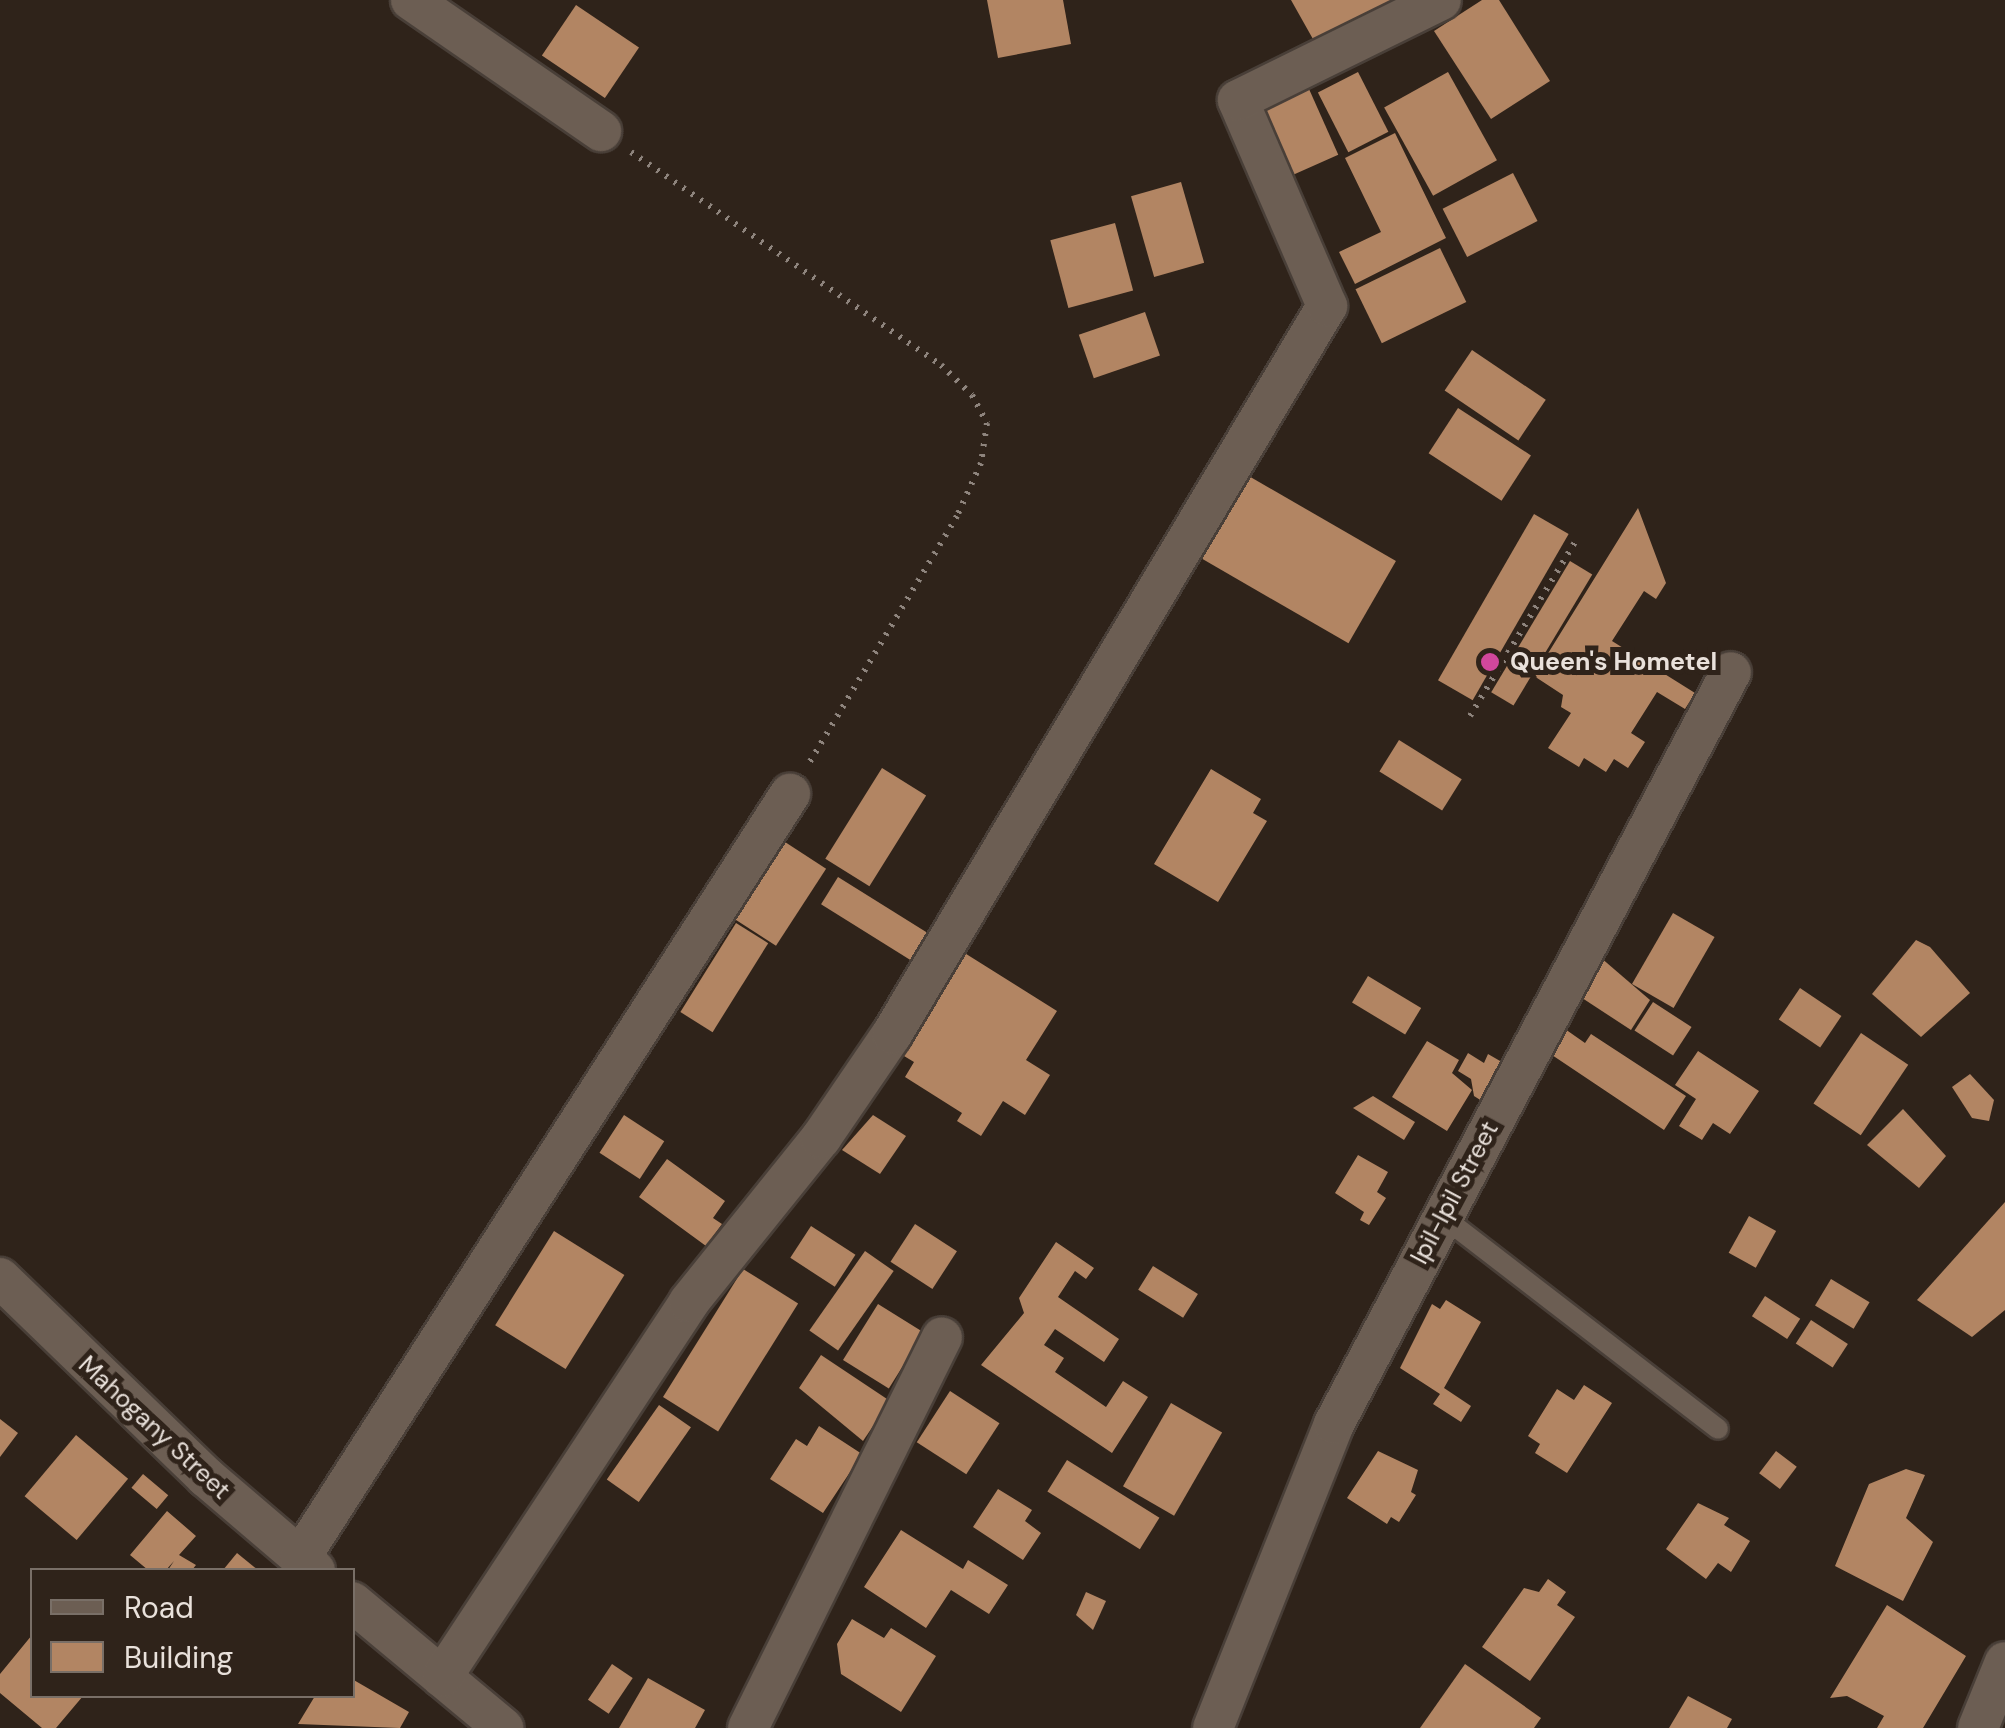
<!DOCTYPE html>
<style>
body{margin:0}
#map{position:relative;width:2005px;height:1728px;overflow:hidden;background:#2f231a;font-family:"DM Sans",sans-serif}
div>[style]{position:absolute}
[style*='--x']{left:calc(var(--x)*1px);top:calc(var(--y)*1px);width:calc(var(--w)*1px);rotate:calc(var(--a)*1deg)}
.building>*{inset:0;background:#b28563;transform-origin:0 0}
.path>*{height:6px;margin-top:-3px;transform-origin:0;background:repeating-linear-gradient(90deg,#8e847d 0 2.5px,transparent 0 10.5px)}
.roads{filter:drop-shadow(2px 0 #493f38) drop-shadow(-2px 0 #493f38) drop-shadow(0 2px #493f38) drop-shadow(0 -2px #493f38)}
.lane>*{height:20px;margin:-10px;padding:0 10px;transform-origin:10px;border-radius:10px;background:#6c5e53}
.street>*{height:40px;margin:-20px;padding:0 20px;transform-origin:20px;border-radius:20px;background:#6c5e53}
.dots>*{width:28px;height:28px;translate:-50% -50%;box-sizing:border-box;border:5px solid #2f231a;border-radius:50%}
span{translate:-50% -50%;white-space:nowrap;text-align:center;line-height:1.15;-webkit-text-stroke:10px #2f231a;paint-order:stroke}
.poi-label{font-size:25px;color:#e9e1db;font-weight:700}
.left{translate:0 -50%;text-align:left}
.street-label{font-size:25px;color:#e9e1db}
.legend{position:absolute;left:30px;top:1568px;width:325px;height:130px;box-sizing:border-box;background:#2f231a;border:2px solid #796f67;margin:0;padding:12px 18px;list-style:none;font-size:30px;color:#e9e1db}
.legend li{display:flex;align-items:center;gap:20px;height:50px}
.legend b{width:50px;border:2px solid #796f67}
</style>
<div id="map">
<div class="building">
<i style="clip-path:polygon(987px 0,1063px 0,1071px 44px,998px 58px)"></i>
<i style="clip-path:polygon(1291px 0,1400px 0,1318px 48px)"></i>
<i style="clip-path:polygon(1482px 0,1499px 0,1550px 81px,1491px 119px,1434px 31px)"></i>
<i style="left:576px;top:5px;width:76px;height:61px;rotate:34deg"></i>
<i style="left:1358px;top:72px;width:67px;height:45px;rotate:63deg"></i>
<i style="left:1448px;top:72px;width:101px;height:73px;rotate:61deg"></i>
<i style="left:1309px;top:89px;width:72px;height:53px;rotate:66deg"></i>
<i style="clip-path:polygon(1395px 133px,1446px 238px,1355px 284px,1339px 252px,1381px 232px,1345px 158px)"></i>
<i style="left:1513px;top:173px;width:54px;height:79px;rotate:63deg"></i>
<i style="left:1181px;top:182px;width:84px;height:52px;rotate:74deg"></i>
<i style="left:1115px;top:223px;width:70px;height:67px;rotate:75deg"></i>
<i style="left:1440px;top:248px;width:60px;height:94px;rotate:64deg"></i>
<i style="left:1145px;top:312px;width:46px;height:70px;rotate:71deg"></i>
<i style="left:1472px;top:350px;width:89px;height:49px;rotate:34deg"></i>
<i style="left:1458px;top:408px;width:87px;height:54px;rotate:33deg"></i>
<i style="left:1247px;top:475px;width:172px;height:95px;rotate:30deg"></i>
<i style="clip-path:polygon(1638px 508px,1666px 583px,1656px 599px,1644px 591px,1612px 641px,1695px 693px,1685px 709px,1657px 692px,1631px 733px,1645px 742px,1628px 768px,1614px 759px,1606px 772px,1584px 758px,1579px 767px,1548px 748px,1571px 713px,1561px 707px,1563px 695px,1534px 676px)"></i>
<i style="left:1534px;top:514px;width:40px;height:192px;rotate:30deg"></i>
<i style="left:1570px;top:561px;width:26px;height:153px;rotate:31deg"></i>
<i style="left:1399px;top:740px;width:74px;height:37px;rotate:32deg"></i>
<i style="left:882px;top:768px;width:52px;height:107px;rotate:32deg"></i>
<i style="clip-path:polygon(1211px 769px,1261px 799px,1253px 813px,1267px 821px,1218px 902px,1154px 864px)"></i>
<i style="left:785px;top:842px;width:49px;height:92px;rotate:33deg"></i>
<i style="left:838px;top:877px;width:111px;height:32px;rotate:32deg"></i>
<i style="left:1673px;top:913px;width:48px;height:82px;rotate:30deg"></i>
<i style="left:736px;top:923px;width:38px;height:105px;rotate:32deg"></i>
<i style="clip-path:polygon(1916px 940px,1930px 947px,1970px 993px,1921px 1037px,1872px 994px)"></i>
<i style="clip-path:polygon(963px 952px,1057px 1011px,1026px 1060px,1050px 1075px,1025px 1115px,1003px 1101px,981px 1136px,957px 1121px,962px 1113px,905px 1077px,914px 1062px,899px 1053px)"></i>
<i style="clip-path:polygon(1600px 957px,1650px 1000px,1631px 1030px,1576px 994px)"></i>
<i style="left:1368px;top:976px;width:62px;height:31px;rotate:31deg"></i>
<i style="left:1800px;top:988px;width:50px;height:38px;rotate:34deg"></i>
<i style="left:1653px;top:1002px;width:46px;height:34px;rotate:33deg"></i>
<i style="clip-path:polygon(1565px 1029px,1585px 1043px,1591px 1034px,1686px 1096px,1664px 1130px,1549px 1053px)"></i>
<i style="left:1861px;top:1033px;width:57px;height:85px;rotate:34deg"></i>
<i style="clip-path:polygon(1427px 1041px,1459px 1060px,1452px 1073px,1472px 1090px,1447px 1131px,1392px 1097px)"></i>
<i style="clip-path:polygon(1698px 1051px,1759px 1091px,1730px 1134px,1713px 1123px,1702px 1140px,1679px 1126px,1696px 1099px,1675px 1085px)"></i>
<i style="clip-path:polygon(1468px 1053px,1484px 1063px,1488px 1054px,1507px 1065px,1485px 1103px,1474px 1096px,1471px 1079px,1458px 1071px)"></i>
<i style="clip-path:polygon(1970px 1074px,1994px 1100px,1989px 1121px,1972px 1118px,1952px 1087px)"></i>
<i style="clip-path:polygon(1373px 1096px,1415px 1122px,1404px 1140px,1353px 1108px)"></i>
<i style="clip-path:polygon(1903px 1109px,1946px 1156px,1919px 1188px,1867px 1145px)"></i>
<i style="left:624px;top:1115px;width:48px;height:45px;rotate:33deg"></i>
<i style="clip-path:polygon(873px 1115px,906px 1136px,880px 1174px,842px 1150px)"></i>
<i style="clip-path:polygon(1358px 1155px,1388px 1172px,1377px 1192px,1386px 1198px,1369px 1225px,1360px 1220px,1364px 1212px,1335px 1193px)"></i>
<i style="clip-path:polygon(667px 1159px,725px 1201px,713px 1218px,722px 1224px,706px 1246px,639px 1197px)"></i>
<i style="clip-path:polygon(2005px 1202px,2005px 1310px,1972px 1337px,1917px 1300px)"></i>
<i style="left:1749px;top:1216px;width:31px;height:42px;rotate:29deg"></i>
<i style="left:915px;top:1224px;width:50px;height:45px;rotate:33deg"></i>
<i style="left:811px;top:1226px;width:53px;height:38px;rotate:33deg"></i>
<i style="left:554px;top:1231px;width:83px;height:111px;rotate:32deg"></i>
<i style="clip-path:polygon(1056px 1242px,1094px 1268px,1086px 1279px,1075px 1271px,1058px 1297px,1119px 1339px,1104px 1362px,1055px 1329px,1044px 1345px,1064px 1358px,1055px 1372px,1106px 1407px,1123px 1381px,1148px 1397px,1112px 1453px,981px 1365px,1024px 1313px,1019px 1298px)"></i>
<i style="left:865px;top:1251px;width:35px;height:97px;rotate:35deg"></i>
<i style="left:1153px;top:1266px;width:53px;height:28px;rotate:32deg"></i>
<i style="left:743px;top:1269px;width:65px;height:151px;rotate:32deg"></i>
<i style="left:1831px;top:1279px;width:45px;height:31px;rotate:31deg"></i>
<i style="left:1765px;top:1296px;width:42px;height:24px;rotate:33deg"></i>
<i style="clip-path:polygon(1446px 1300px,1481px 1322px,1444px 1388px,1471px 1406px,1461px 1422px,1433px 1404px,1440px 1394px,1400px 1368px,1432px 1304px,1440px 1309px)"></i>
<i style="left:878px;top:1304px;width:54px;height:66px;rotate:32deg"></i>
<i style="left:1811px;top:1320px;width:44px;height:28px;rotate:33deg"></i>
<i style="clip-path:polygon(821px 1355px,890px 1401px,863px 1441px,799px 1388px)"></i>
<i style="clip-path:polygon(1584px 1385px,1612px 1403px,1567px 1473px,1535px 1453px,1540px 1444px,1528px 1436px,1557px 1389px,1574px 1400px)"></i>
<i style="left:950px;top:1391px;width:59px;height:61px;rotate:33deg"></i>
<i style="left:1171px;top:1403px;width:59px;height:96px;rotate:30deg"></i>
<i style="left:659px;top:1405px;width:39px;height:91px;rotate:35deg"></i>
<i style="clip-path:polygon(0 1419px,18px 1433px,0 1457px)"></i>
<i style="clip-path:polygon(819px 1426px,862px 1454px,823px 1513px,770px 1479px,796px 1439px,807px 1446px)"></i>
<i style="left:76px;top:1435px;width:68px;height:80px;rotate:40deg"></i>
<i style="clip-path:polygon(1378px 1451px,1418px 1470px,1411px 1492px,1416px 1495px,1399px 1522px,1391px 1517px,1387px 1524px,1347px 1498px)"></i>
<i style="left:1776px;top:1451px;width:26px;height:28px;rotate:37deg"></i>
<i style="left:1067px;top:1460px;width:109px;height:37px;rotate:32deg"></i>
<i style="clip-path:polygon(1906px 1469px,1925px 1475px,1906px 1518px,1933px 1542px,1903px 1601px,1835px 1566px,1869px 1484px)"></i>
<i style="left:143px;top:1474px;width:33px;height:18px;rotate:40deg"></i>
<i style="clip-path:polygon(998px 1489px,1032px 1510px,1025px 1521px,1041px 1533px,1023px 1560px,973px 1527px)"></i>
<i style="clip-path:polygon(1698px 1503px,1729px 1518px,1724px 1525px,1750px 1541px,1731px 1572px,1718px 1563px,1706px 1579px,1666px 1549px)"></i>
<i style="clip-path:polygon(167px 1511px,196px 1536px,179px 1555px,196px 1565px,192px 1570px,168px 1570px,174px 1561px,166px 1570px,148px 1570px,130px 1555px)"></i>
<i style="clip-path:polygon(901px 1530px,963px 1569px,968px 1560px,1008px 1585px,989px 1614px,951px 1590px,926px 1628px,864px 1587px)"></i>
<i style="clip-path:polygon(237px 1553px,258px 1570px,223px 1570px)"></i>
<i style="clip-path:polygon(1548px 1579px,1566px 1592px,1557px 1605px,1575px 1617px,1530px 1681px,1482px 1647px,1524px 1588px,1539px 1592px)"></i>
<i style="clip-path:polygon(1086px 1592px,1106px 1601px,1093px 1630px,1076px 1615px)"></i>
<i style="clip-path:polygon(1887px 1605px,1966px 1656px,1923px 1728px,1877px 1728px,1884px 1716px,1847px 1696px,1830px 1698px)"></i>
<i style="clip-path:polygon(852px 1619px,884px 1638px,891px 1628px,936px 1656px,901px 1712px,841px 1674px,837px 1644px)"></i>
<i style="clip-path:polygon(32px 1635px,32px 1696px,83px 1696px,56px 1728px,42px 1728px,0 1693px,0 1674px)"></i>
<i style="left:612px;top:1664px;width:25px;height:43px;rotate:34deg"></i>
<i style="clip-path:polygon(1465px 1664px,1541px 1718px,1534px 1728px,1420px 1728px)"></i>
<i style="clip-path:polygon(648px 1678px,705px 1710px,695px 1728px,619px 1728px)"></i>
<i style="clip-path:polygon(352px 1679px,409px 1712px,400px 1728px,298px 1724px,315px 1696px,352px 1696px)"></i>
<i style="clip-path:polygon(1688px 1696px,1732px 1719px,1727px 1728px,1669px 1728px)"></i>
</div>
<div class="path">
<i style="--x:631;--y:152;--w:376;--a:34.5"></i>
<i style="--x:941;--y:365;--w:43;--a:44.1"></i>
<i style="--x:972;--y:395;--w:32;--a:62"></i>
<i style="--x:987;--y:423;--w:40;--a:98.5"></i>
<i style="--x:981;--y:463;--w:58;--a:114.4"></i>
<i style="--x:957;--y:516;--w:288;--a:120.9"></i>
<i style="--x:1470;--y:716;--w:203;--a:-58.9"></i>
</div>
<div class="roads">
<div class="lane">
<i style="--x:1443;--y:1217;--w:347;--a:37.6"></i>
</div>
<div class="street">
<i style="--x:411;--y:0;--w:231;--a:34.6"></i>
<i style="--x:0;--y:1278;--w:286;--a:44"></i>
<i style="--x:206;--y:1477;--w:143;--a:40.5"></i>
<i style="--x:300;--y:1558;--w:908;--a:-57.33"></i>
<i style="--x:352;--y:1602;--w:197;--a:39.8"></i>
<i style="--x:442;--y:1677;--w:449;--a:-56.6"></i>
<i style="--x:689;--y:1302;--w:211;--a:-51.2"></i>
<i style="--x:821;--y:1138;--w:126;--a:-55.7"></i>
<i style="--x:892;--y:1034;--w:848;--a:-59.14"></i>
<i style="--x:1327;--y:306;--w:224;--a:-113.4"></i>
<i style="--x:1238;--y:100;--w:226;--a:-26.2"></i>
<i style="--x:748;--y:1728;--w:436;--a:-63.6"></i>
<i style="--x:1213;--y:1728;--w:327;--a:-68.3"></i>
<i style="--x:1334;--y:1424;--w:850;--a:-62.17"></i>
<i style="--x:1978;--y:1728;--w:71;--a:-67.8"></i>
</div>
</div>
<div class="dots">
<i style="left:1490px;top:662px;background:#d1479c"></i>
</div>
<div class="poi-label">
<span class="left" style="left:1510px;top:662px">Queen's Hometel</span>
</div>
<div class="street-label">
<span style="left:1455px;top:1193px;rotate:-62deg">Ipil-Ipil Street</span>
<span style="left:154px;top:1428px;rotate:43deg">Mahogany Street</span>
</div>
<ul class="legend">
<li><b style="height:12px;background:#6c5e53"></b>Road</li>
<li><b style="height:28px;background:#b28563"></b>Building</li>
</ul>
</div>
